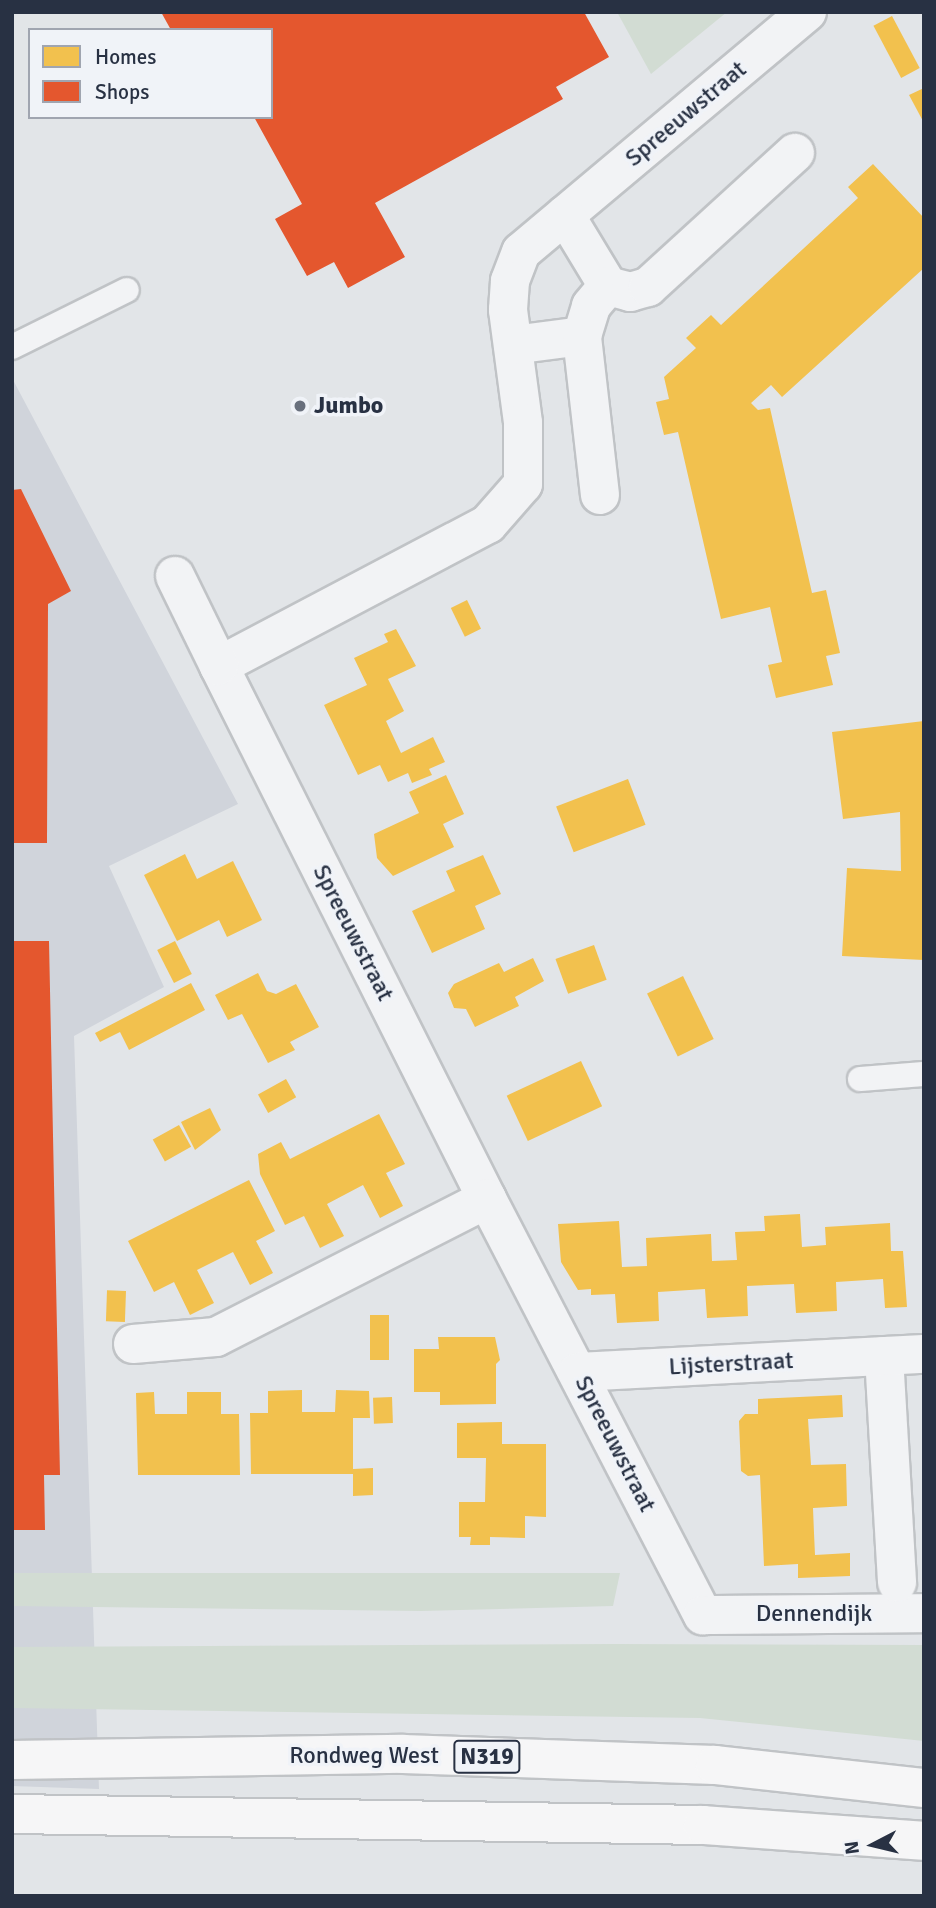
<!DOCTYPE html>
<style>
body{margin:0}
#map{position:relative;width:936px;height:1908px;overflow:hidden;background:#e2e5e8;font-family:Signika,sans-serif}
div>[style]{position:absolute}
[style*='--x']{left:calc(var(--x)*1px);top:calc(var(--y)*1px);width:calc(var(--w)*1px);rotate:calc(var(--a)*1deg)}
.built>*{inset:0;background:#d0d4db}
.green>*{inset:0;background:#d2dcd3}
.homes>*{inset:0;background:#f2c14e;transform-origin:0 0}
.shops>*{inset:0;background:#e4572e}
.roads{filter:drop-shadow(2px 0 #c0c3c6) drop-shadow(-2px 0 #c0c3c6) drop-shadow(0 2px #c0c3c6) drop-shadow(0 -2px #c0c3c6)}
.service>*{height:24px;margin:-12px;padding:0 12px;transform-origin:12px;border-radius:12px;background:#f2f3f5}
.minor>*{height:38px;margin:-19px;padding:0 19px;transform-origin:19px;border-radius:19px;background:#f2f3f5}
.primary>*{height:38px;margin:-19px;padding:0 19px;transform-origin:19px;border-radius:19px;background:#f6f6f7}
.dots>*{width:19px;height:19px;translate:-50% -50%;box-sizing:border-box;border:4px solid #f0f3f8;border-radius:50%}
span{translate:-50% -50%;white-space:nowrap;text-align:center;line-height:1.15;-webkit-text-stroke:7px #f0f3f8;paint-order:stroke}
.shield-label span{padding:2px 5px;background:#f0f3f8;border:2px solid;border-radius:5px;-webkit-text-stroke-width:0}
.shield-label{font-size:23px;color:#283143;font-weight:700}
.street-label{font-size:24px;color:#283143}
.poi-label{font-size:24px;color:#283143;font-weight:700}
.left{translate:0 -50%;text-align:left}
.frame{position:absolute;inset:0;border:14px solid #283143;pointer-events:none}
.legend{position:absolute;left:28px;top:28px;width:245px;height:91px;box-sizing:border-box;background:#f0f3f8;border:2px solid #a0a5b0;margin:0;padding:9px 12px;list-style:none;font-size:21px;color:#283143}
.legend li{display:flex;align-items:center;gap:14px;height:35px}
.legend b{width:35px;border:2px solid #a0a5b0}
.north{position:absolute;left:838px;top:1810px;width:70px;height:70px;-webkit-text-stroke:5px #f0f3f8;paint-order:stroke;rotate:263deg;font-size:19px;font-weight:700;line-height:28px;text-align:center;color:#283143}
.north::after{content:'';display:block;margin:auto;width:24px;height:32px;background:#283143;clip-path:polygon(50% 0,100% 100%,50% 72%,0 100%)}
</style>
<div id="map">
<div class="built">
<i style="clip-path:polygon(12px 378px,238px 804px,109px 866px,164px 987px,74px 1036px,99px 1789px,12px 1786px)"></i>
</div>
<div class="green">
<i style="clip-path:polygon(617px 12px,727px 12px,651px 74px)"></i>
<i style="clip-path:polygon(12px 1573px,620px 1573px,613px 1606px,421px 1611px,12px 1606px)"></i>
<i style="clip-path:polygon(614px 1644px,924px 1645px,924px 1741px,700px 1718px,12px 1708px,12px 1647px)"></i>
</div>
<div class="homes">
<i style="left:892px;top:16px;width:59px;height:21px;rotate:62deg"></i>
<i style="clip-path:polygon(924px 88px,924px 123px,909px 95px)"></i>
<i style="clip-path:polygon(873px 164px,924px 218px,924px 268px,782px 397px,771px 385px,751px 403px,758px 410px,770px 408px,812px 593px,826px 590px,840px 653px,826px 656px,833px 685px,776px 698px,768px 665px,782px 662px,770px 607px,721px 619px,678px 432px,664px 435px,656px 402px,669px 399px,664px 377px,696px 348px,686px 338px,711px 315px,721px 325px,858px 198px,848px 187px)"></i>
<i style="left:467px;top:600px;width:32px;height:18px;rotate:64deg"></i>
<i style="clip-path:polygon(396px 629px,416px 666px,388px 679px,404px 711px,386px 721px,401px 753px,433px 737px,445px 762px,429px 769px,432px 775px,412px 783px,408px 773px,388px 782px,380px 765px,358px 775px,324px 705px,367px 685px,354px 658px,388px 642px,384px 634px)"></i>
<i style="clip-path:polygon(924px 721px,924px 960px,842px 956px,847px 868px,901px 871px,900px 812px,843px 819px,832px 732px)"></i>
<i style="clip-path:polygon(446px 775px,464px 814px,443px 824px,454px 847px,393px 876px,377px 858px,374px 834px,419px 813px,409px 792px)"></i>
<i style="left:628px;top:779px;width:49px;height:77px;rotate:69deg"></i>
<i style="clip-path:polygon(185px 854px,197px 879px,233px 861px,262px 920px,227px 937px,219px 920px,177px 941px,144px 875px)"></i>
<i style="clip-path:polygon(483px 855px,501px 894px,475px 906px,485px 929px,432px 953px,412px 911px,455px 891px,446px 871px)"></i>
<i style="left:175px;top:941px;width:37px;height:20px;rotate:63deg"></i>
<i style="left:594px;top:945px;width:37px;height:41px;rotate:70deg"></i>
<i style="clip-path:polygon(533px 958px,544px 981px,515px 997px,519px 1006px,475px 1027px,466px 1009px,454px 1008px,448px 993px,454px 984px,499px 963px,504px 972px)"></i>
<i style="clip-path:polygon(258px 973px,267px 991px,276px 994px,296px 984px,319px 1027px,290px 1042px,295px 1050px,268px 1063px,242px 1014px,228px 1020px,215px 995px)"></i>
<i style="left:683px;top:976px;width:70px;height:40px;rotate:64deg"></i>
<i style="clip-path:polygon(191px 983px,205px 1010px,129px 1050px,120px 1032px,100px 1042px,95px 1033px)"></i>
<i style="left:581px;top:1061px;width:50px;height:82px;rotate:65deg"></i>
<i style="left:286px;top:1079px;width:21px;height:32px;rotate:61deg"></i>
<i style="clip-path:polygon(210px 1108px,221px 1130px,195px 1150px,181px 1122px)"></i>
<i style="clip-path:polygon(379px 1114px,405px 1164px,386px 1173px,403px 1206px,380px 1218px,363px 1185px,327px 1204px,344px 1236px,320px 1248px,304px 1216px,285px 1225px,260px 1174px,258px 1154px,281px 1142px,290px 1159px)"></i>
<i style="left:179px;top:1125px;width:25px;height:30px;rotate:61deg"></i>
<i style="clip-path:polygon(249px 1180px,275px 1231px,256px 1241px,273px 1273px,250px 1285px,233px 1252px,197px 1270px,214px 1303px,190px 1315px,174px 1282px,154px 1292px,128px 1241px)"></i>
<i style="clip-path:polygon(800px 1214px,802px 1247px,826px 1245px,825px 1227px,890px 1223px,891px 1251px,903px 1251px,907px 1307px,885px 1308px,883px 1279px,836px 1282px,837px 1311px,796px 1313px,794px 1284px,747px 1286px,748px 1316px,707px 1318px,705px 1289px,658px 1292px,659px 1321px,617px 1323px,615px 1294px,591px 1295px,591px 1289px,578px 1290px,561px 1262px,558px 1224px,619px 1221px,622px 1267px,647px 1266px,646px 1238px,711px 1234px,712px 1261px,737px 1260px,735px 1232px,765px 1231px,764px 1216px)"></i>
<i style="left:126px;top:1291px;width:31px;height:19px;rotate:92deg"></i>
<i style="left:370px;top:1315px;width:19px;height:45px"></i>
<i style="clip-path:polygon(438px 1337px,495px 1337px,500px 1360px,496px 1364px,496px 1404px,440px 1405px,440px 1392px,414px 1392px,414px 1349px,439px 1349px)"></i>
<i style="clip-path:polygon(302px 1390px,302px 1412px,335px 1412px,336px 1390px,369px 1391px,370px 1418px,353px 1418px,353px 1469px,373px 1468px,373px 1495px,353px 1496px,353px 1474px,251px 1474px,250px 1413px,268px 1413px,268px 1391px)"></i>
<i style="clip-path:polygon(154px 1392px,155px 1414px,187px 1414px,187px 1392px,221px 1392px,221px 1414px,239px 1414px,240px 1475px,138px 1475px,136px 1393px)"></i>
<i style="clip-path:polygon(842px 1395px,843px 1417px,808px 1419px,811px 1465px,846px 1464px,847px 1506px,813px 1508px,814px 1533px,815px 1555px,850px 1553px,850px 1576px,798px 1578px,798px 1564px,764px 1566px,760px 1475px,748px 1476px,741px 1471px,739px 1421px,745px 1414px,758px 1414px,758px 1399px)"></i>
<i style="left:392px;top:1397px;width:26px;height:19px;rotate:88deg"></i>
<i style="clip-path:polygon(502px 1422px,502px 1444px,546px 1444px,546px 1517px,525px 1516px,525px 1538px,490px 1537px,490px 1545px,470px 1545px,471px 1537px,459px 1537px,459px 1502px,485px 1502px,486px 1458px,457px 1458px,457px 1423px)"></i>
</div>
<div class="shops">
<i style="clip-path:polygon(161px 12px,584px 12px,609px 57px,556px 87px,563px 99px,375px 203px,405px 257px,348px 288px,334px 262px,307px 276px,275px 219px,302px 204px,254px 117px,271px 117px,271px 30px,171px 30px)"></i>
<i style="clip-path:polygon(21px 489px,71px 591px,48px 604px,47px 843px,12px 843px,12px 490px)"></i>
<i style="clip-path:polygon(12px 941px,49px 941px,60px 1475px,44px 1475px,45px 1530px,12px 1530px)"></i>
</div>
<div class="roads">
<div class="service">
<i style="--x:12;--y:347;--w:128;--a:-26.4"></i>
<i style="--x:860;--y:1079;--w:64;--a:-4.5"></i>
</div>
<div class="minor">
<i style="--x:807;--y:12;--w:373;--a:140"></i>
<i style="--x:521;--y:252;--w:31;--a:111"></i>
<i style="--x:510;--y:281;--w:29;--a:94"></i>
<i style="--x:508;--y:310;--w:114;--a:82.4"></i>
<i style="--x:523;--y:423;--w:61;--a:90"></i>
<i style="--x:523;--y:484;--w:53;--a:131.2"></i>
<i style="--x:488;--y:524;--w:304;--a:152.2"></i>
<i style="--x:219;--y:666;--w:597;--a:63.31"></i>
<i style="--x:487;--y:1199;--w:469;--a:62.6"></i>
<i style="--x:703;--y:1615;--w:221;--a:-0.5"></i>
<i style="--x:565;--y:215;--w:83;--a:58.8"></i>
<i style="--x:513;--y:345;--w:70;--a:-7.4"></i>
<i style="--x:600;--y:495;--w:160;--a:-96.5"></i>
<i style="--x:582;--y:336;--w:31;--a:-73"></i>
<i style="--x:591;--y:306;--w:26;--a:-50"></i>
<i style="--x:608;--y:286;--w:23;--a:15"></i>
<i style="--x:630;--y:292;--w:19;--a:-16"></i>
<i style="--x:648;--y:287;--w:199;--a:-42.4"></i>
<i style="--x:175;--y:576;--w:100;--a:63.9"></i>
<i style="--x:133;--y:1344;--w:83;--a:-4.8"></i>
<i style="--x:216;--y:1337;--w:304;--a:-27"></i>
<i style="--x:884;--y:1356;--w:227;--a:86.7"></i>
<i style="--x:578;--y:1372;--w:346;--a:-3"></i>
</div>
<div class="primary">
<i style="--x:12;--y:1760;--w:391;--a:-0.9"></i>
<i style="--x:403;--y:1754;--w:312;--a:2"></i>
<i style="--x:715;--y:1765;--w:210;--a:6.3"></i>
<i style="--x:12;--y:1814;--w:691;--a:0.91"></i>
<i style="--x:703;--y:1825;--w:222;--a:4.1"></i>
</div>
</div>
<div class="dots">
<i style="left:300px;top:406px;background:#69707d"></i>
</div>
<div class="shield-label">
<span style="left:487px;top:1757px">N319</span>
</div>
<div class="street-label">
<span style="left:686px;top:114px;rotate:-40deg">Spreeuwstraat</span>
<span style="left:353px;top:933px;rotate:63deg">Spreeuwstraat</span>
<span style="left:731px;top:1364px;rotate:-3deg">Lijsterstraat</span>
<span style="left:615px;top:1444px;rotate:63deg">Spreeuwstraat</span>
<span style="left:814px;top:1614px">Dennendijk</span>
<span style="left:364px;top:1756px">Rondweg West</span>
</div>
<div class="poi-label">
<span class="left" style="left:314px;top:406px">Jumbo</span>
</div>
<div class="frame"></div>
<ul class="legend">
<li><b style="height:19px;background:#f2c14e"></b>Homes</li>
<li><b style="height:19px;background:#e4572e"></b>Shops</li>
</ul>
<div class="north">N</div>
</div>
